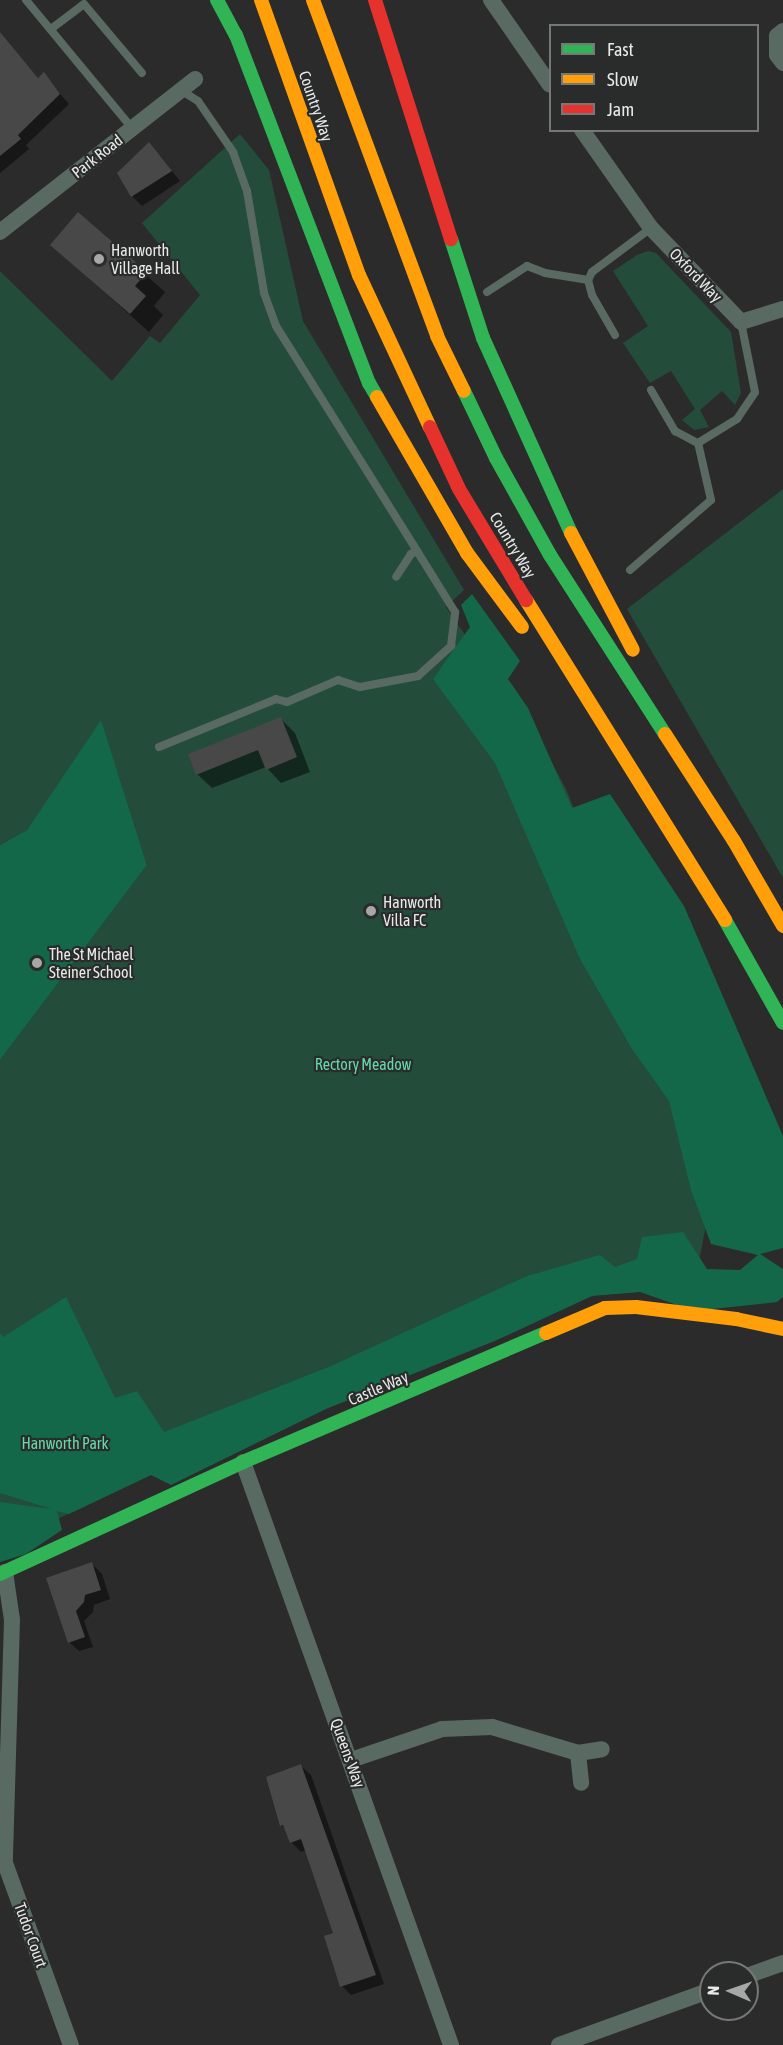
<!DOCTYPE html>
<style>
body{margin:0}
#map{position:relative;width:783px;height:2045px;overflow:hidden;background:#2b2b2b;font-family:"Asap Condensed",sans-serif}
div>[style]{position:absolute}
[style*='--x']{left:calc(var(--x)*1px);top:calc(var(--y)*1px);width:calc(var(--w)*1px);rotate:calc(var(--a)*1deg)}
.green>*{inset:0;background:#234c3b}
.forest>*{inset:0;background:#13684a}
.shadow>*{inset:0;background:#0007}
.building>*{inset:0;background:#484848}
.lane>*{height:8px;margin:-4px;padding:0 4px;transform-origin:4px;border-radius:4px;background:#596a62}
.street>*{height:16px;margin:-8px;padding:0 8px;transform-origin:8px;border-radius:8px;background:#596a62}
.fast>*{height:14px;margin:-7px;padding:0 7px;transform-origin:7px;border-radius:7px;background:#30b455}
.slow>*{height:14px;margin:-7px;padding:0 7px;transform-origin:7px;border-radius:7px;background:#ff9f0a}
.jam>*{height:14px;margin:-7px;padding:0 7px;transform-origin:7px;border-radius:7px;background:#e5322d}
.dots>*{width:16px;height:16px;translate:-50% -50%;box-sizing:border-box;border:3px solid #2a2c2b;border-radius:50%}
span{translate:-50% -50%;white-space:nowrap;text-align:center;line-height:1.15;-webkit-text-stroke:4.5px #2a2c2b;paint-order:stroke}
.street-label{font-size:16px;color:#e8eae9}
.poi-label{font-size:16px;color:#e8eae9}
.left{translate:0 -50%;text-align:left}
.park-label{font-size:16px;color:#64daa9}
.legend{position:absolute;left:549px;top:24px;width:210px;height:108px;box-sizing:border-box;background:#2a2c2b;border:2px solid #767877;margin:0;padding:8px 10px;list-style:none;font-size:18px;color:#e8eae9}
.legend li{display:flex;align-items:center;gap:12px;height:30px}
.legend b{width:30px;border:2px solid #767877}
.north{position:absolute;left:699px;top:1961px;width:60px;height:60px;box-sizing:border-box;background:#2a2c2b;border:2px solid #767877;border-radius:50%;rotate:272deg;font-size:16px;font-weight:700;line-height:24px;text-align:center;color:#e8eae9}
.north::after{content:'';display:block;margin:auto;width:21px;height:27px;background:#a6a7a6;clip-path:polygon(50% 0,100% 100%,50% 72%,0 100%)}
</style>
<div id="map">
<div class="green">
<i style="clip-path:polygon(240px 134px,269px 170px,303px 321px,464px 590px,446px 607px,552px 763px,566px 789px,662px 1024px,710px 1205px,699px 1261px,606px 1277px,151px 1475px,0 1546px,0 1060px,147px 865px,101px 721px,27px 830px,0 845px,0 271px,112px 381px,150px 336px,160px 343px,200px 295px,142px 223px)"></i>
<i style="clip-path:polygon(648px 251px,656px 253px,731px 332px,741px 393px,735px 405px,722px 391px,700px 410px,709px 427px,694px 430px,682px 420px,695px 409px,671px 371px,650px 383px,623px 343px,648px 326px,613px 271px,637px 255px)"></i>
<i style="clip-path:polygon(783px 489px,783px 878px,627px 609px)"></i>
</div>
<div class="forest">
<i style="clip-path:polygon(472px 594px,520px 661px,508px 679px,528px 708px,572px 808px,610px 794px,684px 906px,783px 1136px,783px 1248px,760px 1254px,783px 1269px,783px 1297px,777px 1302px,694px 1311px,640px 1292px,592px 1296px,497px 1340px,326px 1409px,171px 1485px,151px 1475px,69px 1514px,57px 1511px,62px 1530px,26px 1554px,0 1562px,0 1502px,52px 1509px,0 1493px,0 1333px,3px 1337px,66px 1297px,115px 1398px,137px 1391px,164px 1432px,331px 1366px,527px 1276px,600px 1255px,615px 1267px,637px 1259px,642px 1237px,683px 1232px,707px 1269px,740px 1270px,758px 1255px,711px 1244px,691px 1190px,669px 1101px,632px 1049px,580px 959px,495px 763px,433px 679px,470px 627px,461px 605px)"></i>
<i style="clip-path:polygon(101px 720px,147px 865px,0 1060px,0 845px,27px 830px)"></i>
</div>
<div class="shadow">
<i style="clip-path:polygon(0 33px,39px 79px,44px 75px,69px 104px,26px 145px,29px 149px,0 173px)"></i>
<i style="clip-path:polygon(158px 154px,180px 181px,142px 206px,132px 196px)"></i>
<i style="clip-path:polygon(78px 214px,165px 292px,154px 306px,163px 315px,149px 332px,52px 245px)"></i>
<i style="clip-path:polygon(281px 719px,295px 733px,310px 772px,281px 783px,266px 767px,212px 788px,197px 774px)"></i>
<i style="clip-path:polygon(92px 1564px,102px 1574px,110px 1599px,94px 1605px,93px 1612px,84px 1621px,93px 1647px,79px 1651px,69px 1642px,48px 1579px)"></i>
<i style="clip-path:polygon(301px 1766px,311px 1775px,384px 1984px,351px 1995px,342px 1986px,335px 1934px,306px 1850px,301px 1852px,291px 1842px,287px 1830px,281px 1825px)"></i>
</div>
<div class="building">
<i style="clip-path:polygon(0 32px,38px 78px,44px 72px,60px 94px,18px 135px,21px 139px,0 156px)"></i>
<i style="clip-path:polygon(149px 142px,172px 171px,131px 197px,117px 173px)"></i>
<i style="clip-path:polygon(78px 212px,147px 272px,135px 286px,146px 296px,130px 314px,50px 245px)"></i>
<i style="clip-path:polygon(281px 717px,297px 757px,266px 770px,258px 750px,196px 775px,188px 754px)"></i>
<i style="clip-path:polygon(92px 1562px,101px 1590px,85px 1595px,84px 1602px,76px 1611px,85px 1637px,68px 1643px,46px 1578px)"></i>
<i style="clip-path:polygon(301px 1764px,376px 1975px,340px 1987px,324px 1936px,333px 1933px,301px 1839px,290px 1843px,283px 1825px,280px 1826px,266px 1777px)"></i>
</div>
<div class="lane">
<i style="--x:26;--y:0;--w:166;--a:50.4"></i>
<i style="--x:51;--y:29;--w:41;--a:-37.1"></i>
<i style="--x:84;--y:4;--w:90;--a:50"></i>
<i style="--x:182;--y:91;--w:19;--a:32"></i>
<i style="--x:198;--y:101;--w:62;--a:55.5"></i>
<i style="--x:233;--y:152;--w:41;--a:70.3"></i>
<i style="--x:247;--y:191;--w:103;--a:80.5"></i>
<i style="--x:264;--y:293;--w:35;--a:70"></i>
<i style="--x:276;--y:326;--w:266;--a:57.9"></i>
<i style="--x:417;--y:551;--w:7;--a:153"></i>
<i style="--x:411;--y:554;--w:27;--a:123"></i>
<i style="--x:487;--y:292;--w:48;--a:-33"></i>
<i style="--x:527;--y:266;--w:19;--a:21"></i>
<i style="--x:545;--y:273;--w:44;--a:9.2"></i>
<i style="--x:615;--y:335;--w:46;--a:-119.9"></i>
<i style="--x:592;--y:295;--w:16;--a:-105"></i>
<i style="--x:588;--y:280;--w:9;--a:-63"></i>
<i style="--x:592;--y:272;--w:74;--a:-36.7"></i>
<i style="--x:651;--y:390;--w:48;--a:59.7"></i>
<i style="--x:675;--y:431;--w:26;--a:28"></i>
<i style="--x:698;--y:443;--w:46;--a:-31.6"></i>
<i style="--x:737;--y:419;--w:32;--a:-56"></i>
<i style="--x:755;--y:392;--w:71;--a:-101.3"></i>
<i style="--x:630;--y:570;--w:107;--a:-40.8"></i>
<i style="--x:711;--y:500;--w:58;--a:-102.8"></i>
<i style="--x:159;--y:747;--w:126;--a:-22.3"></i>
<i style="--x:276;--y:699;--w:11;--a:15"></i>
<i style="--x:287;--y:702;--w:56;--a:-23.3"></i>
<i style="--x:338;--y:680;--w:23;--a:18"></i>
<i style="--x:360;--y:687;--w:59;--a:-10.7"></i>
<i style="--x:418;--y:676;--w:45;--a:-42.3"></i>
<i style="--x:451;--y:646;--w:34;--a:-83"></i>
<i style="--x:455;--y:612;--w:72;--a:-121.9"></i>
</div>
<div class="street">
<i style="--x:491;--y:0;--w:103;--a:55.2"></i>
<i style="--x:783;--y:31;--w:8;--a:140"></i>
<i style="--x:777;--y:36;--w:19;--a:90"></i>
<i style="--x:777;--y:55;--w:10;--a:53"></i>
<i style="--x:582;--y:130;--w:120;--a:54.9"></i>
<i style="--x:651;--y:228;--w:130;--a:46.2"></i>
<i style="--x:741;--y:322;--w:44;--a:-17.2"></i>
<i style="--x:0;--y:232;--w:248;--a:-38.1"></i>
<i style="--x:243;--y:1462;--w:619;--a:70.36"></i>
<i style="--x:5;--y:1572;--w:49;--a:81.7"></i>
<i style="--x:12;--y:1620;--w:243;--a:91.7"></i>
<i style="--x:5;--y:1863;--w:194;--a:70.1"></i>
<i style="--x:578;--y:1753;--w:30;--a:84"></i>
<i style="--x:351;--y:1760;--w:96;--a:-18.8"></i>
<i style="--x:442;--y:1729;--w:50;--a:-2.3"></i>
<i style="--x:492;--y:1727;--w:90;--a:16.8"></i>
<i style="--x:578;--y:1753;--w:24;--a:-9"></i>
<i style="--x:747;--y:1976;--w:38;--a:-20"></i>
<i style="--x:559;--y:2045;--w:162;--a:-19.9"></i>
</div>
<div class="fast">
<i style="--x:217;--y:0;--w:40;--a:62"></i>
<i style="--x:236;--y:35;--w:373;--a:69.1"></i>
<i style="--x:369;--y:383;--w:16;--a:60"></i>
<i style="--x:451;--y:239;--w:104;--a:72.1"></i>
<i style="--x:483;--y:338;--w:214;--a:65.7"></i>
<i style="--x:464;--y:391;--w:74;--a:64.5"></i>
<i style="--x:496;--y:458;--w:111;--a:60.9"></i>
<i style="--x:550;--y:555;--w:213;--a:57.3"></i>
<i style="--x:725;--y:920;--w:118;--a:60.6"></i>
<i style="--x:0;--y:1574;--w:268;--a:-24.7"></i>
<i style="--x:243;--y:1462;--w:329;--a:-23.1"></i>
</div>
<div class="slow">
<i style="--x:261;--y:0;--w:292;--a:70.4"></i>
<i style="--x:359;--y:275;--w:168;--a:65"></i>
<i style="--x:313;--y:0;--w:358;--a:69.7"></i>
<i style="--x:437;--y:336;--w:61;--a:63.9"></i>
<i style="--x:377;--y:397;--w:180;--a:60"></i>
<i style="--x:467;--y:553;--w:92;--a:53.4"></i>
<i style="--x:571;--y:533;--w:132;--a:62.1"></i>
<i style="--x:526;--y:600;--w:377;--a:58.1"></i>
<i style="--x:665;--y:734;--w:127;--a:57.2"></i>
<i style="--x:734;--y:841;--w:98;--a:60"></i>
<i style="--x:546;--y:1333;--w:64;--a:-23"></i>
<i style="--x:605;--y:1308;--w:31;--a:-2"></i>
<i style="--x:636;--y:1307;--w:101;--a:6.8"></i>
<i style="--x:736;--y:1319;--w:48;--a:12"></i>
</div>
<div class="jam">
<i style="--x:375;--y:0;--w:251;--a:72.4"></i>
<i style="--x:430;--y:427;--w:68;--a:64.9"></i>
<i style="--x:459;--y:489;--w:130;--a:58.9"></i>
</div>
<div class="dots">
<i style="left:99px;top:259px;background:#a6a7a6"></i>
<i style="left:371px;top:911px;background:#a6a7a6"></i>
<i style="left:37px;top:963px;background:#a6a7a6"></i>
</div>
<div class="street-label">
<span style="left:316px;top:106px;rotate:71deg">Country Way</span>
<span style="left:97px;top:156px;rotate:-38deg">Park Road</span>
<span style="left:696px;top:275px;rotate:46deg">Oxford Way</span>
<span style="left:513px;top:545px;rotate:59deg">Country Way</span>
<span style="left:378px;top:1388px;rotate:-23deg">Castle Way</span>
<span style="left:348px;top:1753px;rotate:70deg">Queens Way</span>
<span style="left:31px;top:1935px;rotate:70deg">Tudor Court</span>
</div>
<div class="poi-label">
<span class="left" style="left:111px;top:259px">Hanworth<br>Village Hall</span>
<span class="left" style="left:383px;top:911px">Hanworth<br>Villa FC</span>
<span class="left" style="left:49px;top:963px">The St Michael<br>Steiner School</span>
</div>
<div class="park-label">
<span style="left:363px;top:1064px">Rectory Meadow</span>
<span style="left:65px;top:1443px">Hanworth Park</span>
</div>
<ul class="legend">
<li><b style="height:8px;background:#30b455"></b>Fast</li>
<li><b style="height:8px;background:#ff9f0a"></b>Slow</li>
<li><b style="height:8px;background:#e5322d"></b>Jam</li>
</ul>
<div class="north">N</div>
</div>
